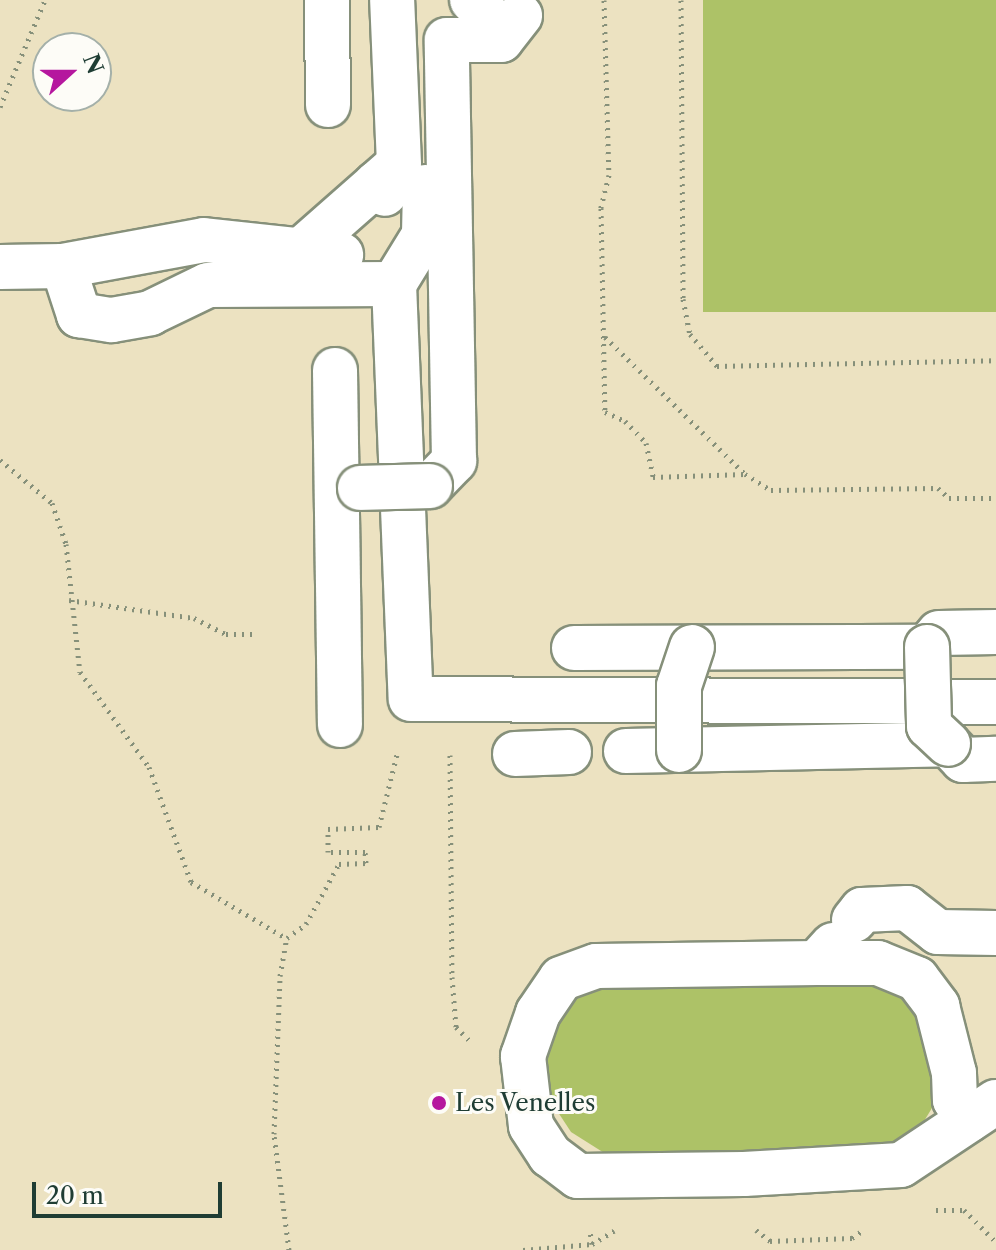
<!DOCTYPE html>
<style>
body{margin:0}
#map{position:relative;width:996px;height:1250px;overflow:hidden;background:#ece2c1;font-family:"Libre Caslon Text",serif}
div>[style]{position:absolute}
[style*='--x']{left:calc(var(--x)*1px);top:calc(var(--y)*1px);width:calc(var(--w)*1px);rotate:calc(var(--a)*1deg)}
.green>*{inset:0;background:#adc267;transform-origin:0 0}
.path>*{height:5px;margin-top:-2.5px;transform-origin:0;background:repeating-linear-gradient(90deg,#86907a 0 2px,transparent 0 8px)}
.roads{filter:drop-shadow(2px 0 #86907a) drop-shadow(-2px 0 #86907a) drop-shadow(0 2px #86907a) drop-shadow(0 -2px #86907a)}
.street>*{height:44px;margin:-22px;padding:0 22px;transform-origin:22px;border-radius:22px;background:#fff}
.bridges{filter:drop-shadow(2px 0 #86907a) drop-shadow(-2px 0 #86907a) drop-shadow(0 2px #86907a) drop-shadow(0 -2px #86907a)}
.street-bridge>*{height:44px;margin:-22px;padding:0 22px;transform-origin:22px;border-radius:22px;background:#fff}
.dots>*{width:22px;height:22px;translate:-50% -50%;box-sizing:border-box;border:4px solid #fdfcf7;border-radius:50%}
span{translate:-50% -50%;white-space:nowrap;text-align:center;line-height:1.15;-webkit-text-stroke:6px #fdfcf7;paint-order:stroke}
.poi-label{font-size:24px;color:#1f3d34}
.left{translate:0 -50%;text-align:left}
.north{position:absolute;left:32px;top:32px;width:80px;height:80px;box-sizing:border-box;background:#fdfcf7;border:2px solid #a4b0a9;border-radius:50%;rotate:69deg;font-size:22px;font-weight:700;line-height:32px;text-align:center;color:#1f3d34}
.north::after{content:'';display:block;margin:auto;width:28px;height:36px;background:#b5179e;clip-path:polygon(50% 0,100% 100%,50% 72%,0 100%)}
.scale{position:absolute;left:32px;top:1182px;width:190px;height:36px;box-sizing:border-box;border:4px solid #1f3d34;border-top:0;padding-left:10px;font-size:24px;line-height:28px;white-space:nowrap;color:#1f3d34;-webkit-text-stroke:6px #fdfcf7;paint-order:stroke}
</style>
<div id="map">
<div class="green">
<i style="left:703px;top:0;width:293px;height:312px"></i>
<i style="clip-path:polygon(616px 982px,884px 985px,907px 993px,926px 1016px,937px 1079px,932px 1108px,918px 1131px,882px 1152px,609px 1156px,571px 1132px,552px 1103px,547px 1065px,550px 1042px,569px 1004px,591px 989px)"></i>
</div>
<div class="path">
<i style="--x:604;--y:0;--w:175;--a:88.4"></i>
<i style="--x:609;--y:175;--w:34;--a:104"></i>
<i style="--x:601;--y:208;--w:204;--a:88.9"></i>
<i style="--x:605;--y:412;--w:22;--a:24"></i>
<i style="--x:625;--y:421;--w:30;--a:46"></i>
<i style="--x:646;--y:443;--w:35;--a:78"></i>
<i style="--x:653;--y:477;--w:92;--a:-1.9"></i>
<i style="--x:745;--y:474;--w:31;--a:32"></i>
<i style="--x:771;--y:490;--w:167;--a:-0.7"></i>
<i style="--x:938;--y:488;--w:15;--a:42"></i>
<i style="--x:949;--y:498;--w:47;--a:0"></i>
<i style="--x:681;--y:0;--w:299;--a:89.6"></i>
<i style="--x:683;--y:299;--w:36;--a:79"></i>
<i style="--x:690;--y:334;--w:42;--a:49.8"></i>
<i style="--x:717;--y:366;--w:279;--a:-1.2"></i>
<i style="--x:0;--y:107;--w:116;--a:-67.2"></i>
<i style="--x:605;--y:337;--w:196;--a:44.4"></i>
<i style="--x:0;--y:460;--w:67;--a:39.6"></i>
<i style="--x:52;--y:503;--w:43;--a:71.1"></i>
<i style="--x:66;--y:544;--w:129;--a:83.8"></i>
<i style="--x:80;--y:672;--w:117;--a:54"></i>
<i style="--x:149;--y:767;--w:122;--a:69.9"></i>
<i style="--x:191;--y:882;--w:110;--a:30.5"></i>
<i style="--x:69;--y:600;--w:126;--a:8.2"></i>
<i style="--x:194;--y:618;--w:36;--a:27"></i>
<i style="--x:226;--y:634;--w:29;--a:0"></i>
<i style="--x:450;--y:755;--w:222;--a:89.5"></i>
<i style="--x:452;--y:977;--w:50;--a:85.4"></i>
<i style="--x:456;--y:1027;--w:18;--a:45"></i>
<i style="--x:936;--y:1210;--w:28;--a:0"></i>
<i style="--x:964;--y:1210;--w:45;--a:45"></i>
<i style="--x:756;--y:1230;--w:18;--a:38"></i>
<i style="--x:770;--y:1241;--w:82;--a:-2.1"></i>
<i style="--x:852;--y:1238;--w:12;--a:-35"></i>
<i style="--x:592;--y:1244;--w:26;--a:-31"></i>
<i style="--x:289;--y:1250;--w:117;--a:-97.4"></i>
<i style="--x:274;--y:1134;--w:158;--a:-87.8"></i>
<i style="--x:280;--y:976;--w:39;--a:-80"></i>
<i style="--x:287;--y:938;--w:24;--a:-36"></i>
<i style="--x:306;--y:924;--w:68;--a:-61.2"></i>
<i style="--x:339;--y:864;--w:27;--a:-2"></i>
<i style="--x:366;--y:863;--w:11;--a:-95"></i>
<i style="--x:365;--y:852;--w:37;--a:180"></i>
<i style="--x:328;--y:852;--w:23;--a:-90"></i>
<i style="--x:328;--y:829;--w:51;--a:-2.2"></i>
<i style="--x:379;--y:827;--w:79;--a:-76.1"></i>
<i style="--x:523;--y:1250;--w:69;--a:-5"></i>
<i style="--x:592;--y:1244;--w:13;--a:-99"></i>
</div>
<div class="roads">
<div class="street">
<i style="--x:327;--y:0;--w:105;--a:89.5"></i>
<i style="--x:472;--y:0;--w:38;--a:45"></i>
<i style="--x:376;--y:184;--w:30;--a:-41"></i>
<i style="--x:399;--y:164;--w:164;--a:-92.4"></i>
<i style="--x:425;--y:187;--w:48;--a:91.2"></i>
<i style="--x:424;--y:235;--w:57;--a:121.5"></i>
<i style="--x:394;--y:284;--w:415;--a:87.7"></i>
<i style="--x:411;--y:699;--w:585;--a:0.29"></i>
<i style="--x:299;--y:252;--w:103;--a:-41.4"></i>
<i style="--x:376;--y:184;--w:13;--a:48"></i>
<i style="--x:63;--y:266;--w:52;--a:71.9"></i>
<i style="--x:79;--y:315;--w:33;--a:9"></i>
<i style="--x:112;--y:320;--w:39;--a:-10"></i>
<i style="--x:150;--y:313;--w:64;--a:-25.8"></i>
<i style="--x:208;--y:285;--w:186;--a:-0.3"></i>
<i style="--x:0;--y:267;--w:63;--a:-0.9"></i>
<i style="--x:63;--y:266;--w:143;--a:-10.4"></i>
<i style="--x:204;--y:240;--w:138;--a:6.2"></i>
<i style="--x:335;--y:370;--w:355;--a:89.2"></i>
<i style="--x:430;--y:486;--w:35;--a:-46"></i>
<i style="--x:454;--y:461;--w:421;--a:-91"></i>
<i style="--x:447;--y:40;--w:54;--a:0"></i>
<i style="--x:501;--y:40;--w:31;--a:-52"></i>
<i style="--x:574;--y:648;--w:353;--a:-0.2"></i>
<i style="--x:927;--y:647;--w:18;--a:-49"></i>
<i style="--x:939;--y:633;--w:57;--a:-1"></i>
<i style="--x:626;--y:751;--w:322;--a:-1.2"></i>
<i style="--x:948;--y:744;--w:22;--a:47"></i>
<i style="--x:963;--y:760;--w:33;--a:-2"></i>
<i style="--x:515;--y:754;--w:54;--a:-2.1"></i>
<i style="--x:854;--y:920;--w:13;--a:-51"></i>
<i style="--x:862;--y:910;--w:45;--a:-2.5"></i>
<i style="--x:907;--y:908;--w:39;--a:38"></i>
<i style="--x:938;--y:932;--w:58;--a:1"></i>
<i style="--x:833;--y:945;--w:24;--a:132"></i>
<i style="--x:817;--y:963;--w:221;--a:179.2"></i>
<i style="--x:596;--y:966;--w:37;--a:160"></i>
<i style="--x:561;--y:979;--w:41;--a:124.1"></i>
<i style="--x:538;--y:1013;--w:46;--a:109.2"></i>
<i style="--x:523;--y:1056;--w:70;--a:83.5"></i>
<i style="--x:531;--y:1126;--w:35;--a:57"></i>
<i style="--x:550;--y:1155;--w:35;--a:37"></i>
<i style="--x:578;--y:1176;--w:166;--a:-0.7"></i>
<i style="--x:744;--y:1174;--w:157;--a:-3.3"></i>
<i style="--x:901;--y:1165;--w:114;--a:-33.6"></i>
<i style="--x:817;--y:963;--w:61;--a:0"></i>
<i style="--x:878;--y:963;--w:42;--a:22.3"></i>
<i style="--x:917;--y:979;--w:34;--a:53"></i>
<i style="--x:937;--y:1006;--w:69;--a:75.8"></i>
<i style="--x:954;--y:1073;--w:27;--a:88"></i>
<i style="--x:955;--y:1100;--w:24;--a:55"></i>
</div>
</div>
<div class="bridges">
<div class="street-bridge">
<i style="--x:360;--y:488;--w:70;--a:-1.6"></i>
<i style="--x:927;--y:647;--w:79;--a:88.5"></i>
<i style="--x:929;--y:726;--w:26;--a:43"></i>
<i style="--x:679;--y:750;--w:64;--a:-90"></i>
<i style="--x:679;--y:686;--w:41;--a:-71.6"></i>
</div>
</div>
<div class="dots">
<i style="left:439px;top:1103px;background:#b5179e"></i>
</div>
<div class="poi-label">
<span class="left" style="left:455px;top:1103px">Les Venelles</span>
</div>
<div class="north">N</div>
<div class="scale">20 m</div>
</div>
